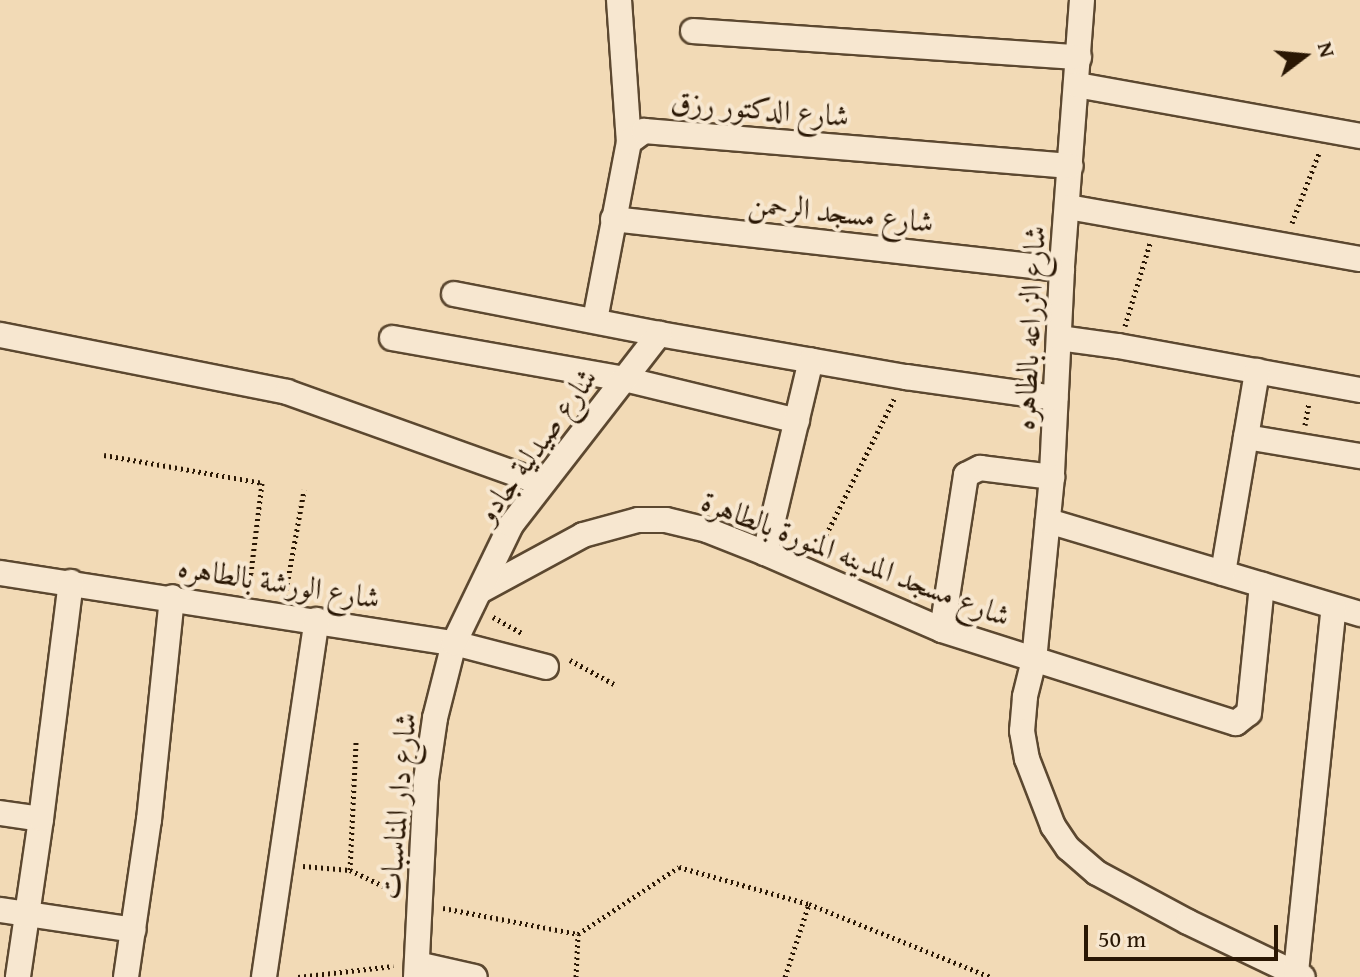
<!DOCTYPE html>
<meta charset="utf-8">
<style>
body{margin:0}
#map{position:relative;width:1360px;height:977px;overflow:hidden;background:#f2dab6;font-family:"Gentium Book Plus",Amiri,serif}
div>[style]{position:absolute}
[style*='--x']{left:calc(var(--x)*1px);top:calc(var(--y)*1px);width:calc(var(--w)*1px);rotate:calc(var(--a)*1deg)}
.path>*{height:5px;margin-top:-2.5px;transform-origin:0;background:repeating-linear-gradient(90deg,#2a1704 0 2px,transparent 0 6px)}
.roads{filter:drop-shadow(2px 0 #5c4830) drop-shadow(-2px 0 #5c4830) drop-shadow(0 2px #5c4830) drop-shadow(0 -2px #5c4830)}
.minor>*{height:24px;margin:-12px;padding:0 12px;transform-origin:12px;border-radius:12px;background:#f7e7d0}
span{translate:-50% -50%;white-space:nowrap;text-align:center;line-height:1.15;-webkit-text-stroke:8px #f7e7d0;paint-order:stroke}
.street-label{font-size:30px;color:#2a1704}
.north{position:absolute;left:1264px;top:16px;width:80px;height:80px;-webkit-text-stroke:6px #f7e7d0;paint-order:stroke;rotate:74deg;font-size:22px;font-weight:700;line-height:32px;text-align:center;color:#2a1704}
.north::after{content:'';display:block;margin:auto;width:28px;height:36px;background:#2a1704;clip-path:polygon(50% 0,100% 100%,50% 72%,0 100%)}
.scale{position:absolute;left:1084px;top:925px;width:194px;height:36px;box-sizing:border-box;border:4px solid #2a1704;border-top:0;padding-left:10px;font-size:24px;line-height:28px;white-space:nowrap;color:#2a1704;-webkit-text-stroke:6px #f7e7d0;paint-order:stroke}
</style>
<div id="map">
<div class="path">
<i style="--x:1292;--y:223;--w:75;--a:-68.9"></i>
<i style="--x:1125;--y:326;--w:87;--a:-73.2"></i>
<i style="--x:1305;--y:425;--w:22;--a:-80"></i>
<i style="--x:104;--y:455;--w:160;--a:10"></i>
<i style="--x:262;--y:483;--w:91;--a:97"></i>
<i style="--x:251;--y:573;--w:17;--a:118"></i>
<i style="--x:818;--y:551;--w:170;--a:-63.4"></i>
<i style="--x:285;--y:596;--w:108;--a:-79.8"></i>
<i style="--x:493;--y:617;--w:33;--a:29"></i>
<i style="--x:570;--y:660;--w:50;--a:28.6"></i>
<i style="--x:303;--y:866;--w:47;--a:4.9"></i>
<i style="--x:350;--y:870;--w:51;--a:25.6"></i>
<i style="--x:350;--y:870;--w:129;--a:-87.3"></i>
<i style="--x:443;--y:908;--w:137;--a:10.9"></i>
<i style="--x:578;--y:934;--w:121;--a:-33.6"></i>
<i style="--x:679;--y:867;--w:135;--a:15.9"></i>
<i style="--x:809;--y:904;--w:196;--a:21.9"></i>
<i style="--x:298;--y:977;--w:96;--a:-6.6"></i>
<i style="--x:576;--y:977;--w:43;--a:-87.3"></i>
<i style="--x:785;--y:977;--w:77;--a:-71.8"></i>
</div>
<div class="roads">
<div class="minor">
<i style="--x:619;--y:0;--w:142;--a:86"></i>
<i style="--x:1082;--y:0;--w:270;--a:94.3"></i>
<i style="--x:1062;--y:269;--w:208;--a:92.8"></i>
<i style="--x:1052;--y:477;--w:184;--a:95.6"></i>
<i style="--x:1034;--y:660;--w:38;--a:104"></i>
<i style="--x:1025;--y:697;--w:34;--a:95"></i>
<i style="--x:1022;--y:731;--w:28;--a:80"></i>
<i style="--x:1027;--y:759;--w:72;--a:68.8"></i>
<i style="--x:1053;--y:826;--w:27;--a:56"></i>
<i style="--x:1068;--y:848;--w:38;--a:41"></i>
<i style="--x:1097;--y:873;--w:103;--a:28.3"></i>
<i style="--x:1188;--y:922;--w:127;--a:25.6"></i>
<i style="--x:693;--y:31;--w:387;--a:3.9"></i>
<i style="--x:1077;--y:85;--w:288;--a:10.2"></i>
<i style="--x:1068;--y:207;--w:297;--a:10.1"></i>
<i style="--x:613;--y:219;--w:452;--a:6.4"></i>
<i style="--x:454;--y:294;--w:209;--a:11"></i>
<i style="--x:659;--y:334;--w:251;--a:9.9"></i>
<i style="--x:906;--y:377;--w:151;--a:8"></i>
<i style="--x:595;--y:320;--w:181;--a:-79.2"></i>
<i style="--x:629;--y:142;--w:19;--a:-36"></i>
<i style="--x:644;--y:131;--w:428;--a:4.7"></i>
<i style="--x:0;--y:335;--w:293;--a:11.2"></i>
<i style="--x:287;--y:392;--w:270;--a:19.7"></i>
<i style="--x:392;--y:338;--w:236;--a:10"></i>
<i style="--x:624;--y:379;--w:178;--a:13.6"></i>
<i style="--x:1059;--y:338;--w:60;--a:7.7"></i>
<i style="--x:1118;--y:346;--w:246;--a:10.3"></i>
<i style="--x:1246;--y:437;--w:116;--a:9.5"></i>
<i style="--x:1048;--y:521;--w:326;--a:16.6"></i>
<i style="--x:765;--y:553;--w:198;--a:-76.6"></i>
<i style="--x:0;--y:573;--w:459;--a:8.8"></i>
<i style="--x:454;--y:643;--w:95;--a:14.6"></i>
<i style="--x:1223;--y:573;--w:205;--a:-80.4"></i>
<i style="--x:480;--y:591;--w:117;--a:-28.5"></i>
<i style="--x:583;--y:535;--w:57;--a:-15.3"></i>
<i style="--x:638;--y:520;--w:28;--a:0"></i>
<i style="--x:666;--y:520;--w:42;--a:13.7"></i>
<i style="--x:707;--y:530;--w:62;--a:21.6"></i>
<i style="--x:765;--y:553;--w:193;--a:23.5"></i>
<i style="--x:942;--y:630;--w:308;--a:17.6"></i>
<i style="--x:1236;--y:723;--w:16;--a:-38"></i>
<i style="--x:1249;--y:713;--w:129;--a:-84.2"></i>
<i style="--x:942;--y:630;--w:157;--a:-81.2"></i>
<i style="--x:966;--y:475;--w:16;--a:-27"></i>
<i style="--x:980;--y:468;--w:73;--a:7.1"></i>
<i style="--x:0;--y:813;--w:41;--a:8.3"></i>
<i style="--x:41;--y:819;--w:160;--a:98.3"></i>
<i style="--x:41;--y:819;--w:239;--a:-82.8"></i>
<i style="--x:0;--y:910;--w:135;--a:8.5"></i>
<i style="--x:417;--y:964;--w:59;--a:12.6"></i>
<i style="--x:1296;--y:972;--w:367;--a:-84.1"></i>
<i style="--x:126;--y:977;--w:159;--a:-81.7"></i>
<i style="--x:149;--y:820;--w:224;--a:-84.1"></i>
<i style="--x:264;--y:977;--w:361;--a:-81.6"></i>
<i style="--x:416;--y:977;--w:197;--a:-87.1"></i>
<i style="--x:426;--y:780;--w:63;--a:-81.7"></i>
<i style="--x:435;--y:718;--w:77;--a:-75.8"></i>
<i style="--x:454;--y:643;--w:131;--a:-64.2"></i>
<i style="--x:511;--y:525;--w:242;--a:-52.2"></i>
</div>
</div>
<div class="street-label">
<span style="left:760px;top:108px;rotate:5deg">شارع الدكتور رزق</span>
<span style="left:841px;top:212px;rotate:6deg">شارع مسجد الرحمن</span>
<span style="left:1029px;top:328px;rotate:-87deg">شارع الزراعه بالطاهره</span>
<span style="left:536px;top:445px;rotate:-54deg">شارع صيدلية جادو</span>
<span style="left:856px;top:558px;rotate:21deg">شارع مسجد المدينه المنورة بالطاهرة</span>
<span style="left:279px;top:582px;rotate:9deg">شارع الورشة بالطاهره</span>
<span style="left:397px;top:806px;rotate:-85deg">شارع دار المناسبات</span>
</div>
<div class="north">N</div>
<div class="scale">50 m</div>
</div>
